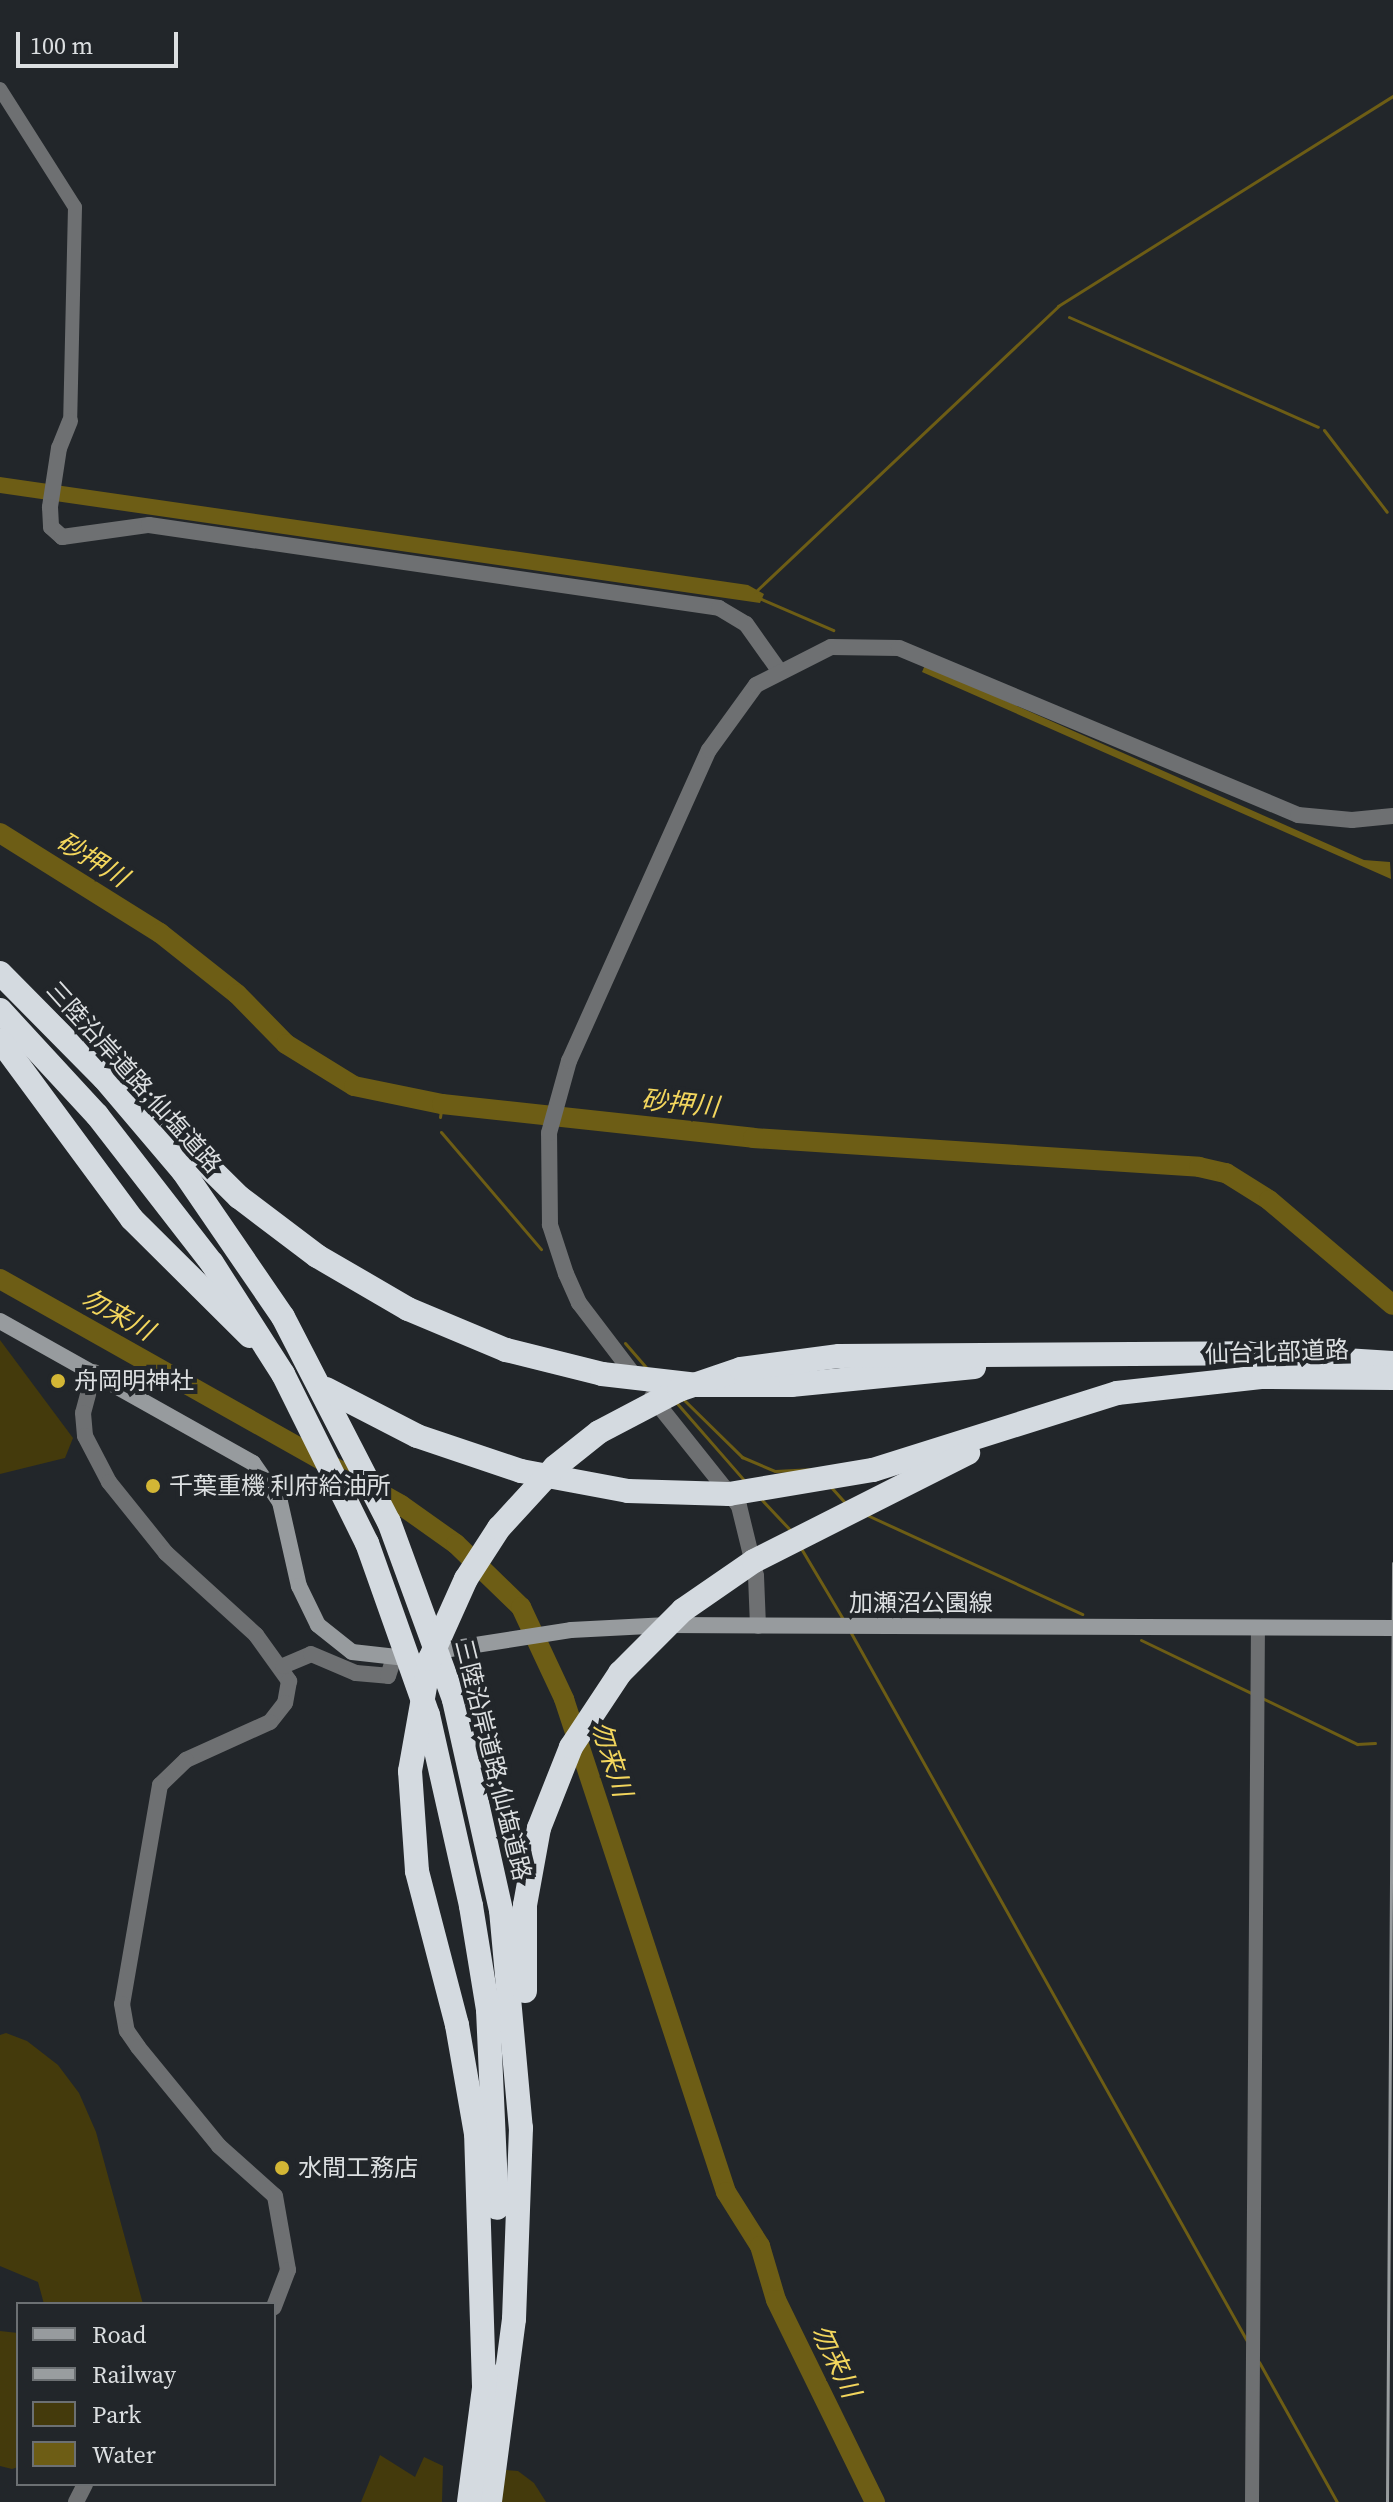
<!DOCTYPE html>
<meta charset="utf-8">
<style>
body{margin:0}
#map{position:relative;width:1393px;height:2502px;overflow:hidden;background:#22262a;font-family:"Source Serif 4","Noto Sans JP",serif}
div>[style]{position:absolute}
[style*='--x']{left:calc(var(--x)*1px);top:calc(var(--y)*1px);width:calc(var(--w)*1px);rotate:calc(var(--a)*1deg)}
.green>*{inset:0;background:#443a0c}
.water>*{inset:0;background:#6d5d15}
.stream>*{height:3px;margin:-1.5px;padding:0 1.5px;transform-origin:1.5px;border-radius:1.5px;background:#6d5d15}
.river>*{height:20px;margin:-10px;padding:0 10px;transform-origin:10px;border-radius:10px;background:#6d5d15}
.minor>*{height:14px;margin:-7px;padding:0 7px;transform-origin:7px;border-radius:7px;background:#6e7072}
.tertiary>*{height:16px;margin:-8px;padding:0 8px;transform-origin:8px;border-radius:8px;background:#6e7072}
.secondary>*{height:16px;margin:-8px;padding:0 8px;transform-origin:8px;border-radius:8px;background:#979b9e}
.motorway>*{height:24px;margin:-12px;padding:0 12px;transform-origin:12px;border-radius:12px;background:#d4dae0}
.rail>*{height:3px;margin:-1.5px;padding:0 1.5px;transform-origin:1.5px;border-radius:1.5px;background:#999d9f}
.dots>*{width:22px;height:22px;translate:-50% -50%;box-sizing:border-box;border:4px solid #22262a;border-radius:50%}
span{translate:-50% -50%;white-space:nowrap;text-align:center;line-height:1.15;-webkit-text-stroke:8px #22262a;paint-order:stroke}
.street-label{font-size:24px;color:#dcdfe1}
.poi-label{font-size:24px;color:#dcdfe1}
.left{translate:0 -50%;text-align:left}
.water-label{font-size:26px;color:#f3d65d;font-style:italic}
.legend{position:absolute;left:16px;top:2302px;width:260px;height:184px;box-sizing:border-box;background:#22262a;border:2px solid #6c7073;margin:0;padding:10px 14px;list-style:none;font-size:24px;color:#dcdfe1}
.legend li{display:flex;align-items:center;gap:16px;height:40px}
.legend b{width:40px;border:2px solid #6c7073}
.scale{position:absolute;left:16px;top:32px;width:162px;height:36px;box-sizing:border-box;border:4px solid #dcdfe1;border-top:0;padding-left:10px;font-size:24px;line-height:28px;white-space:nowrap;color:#dcdfe1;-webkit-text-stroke:6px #22262a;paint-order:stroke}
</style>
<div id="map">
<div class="green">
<i style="clip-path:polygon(0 1340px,73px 1438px,65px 1458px,0 1474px)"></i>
<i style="clip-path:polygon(6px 2033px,27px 2041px,58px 2065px,79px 2093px,96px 2132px,143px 2304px,44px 2304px,38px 2282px,0 2266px,0 2035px)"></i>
<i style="clip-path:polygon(0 2331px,18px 2333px,18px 2467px,12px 2469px,0 2466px)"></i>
<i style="clip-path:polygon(380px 2455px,415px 2477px,424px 2457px,443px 2466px,442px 2502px,361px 2502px)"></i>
<i style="clip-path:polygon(506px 2470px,518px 2471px,534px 2483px,546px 2502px,501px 2502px)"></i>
</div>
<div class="water">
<i style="clip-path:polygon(0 477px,748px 585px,764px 594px,760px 603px,0 493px)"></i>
<i style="clip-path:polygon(925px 665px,1364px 860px,1390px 862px,1391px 879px,922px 672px)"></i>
</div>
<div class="stream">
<i style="--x:1069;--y:317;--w:272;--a:23.8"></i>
<i style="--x:1324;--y:430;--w:103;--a:52.5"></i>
<i style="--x:755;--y:592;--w:417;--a:-43.3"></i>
<i style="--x:1058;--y:306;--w:395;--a:-32.1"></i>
<i style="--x:759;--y:598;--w:81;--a:23.4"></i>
<i style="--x:440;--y:1117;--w:13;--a:-81"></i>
<i style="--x:441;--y:1132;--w:154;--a:49.5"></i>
<i style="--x:625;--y:1343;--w:33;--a:49"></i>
<i style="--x:683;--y:1399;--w:83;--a:44.5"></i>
<i style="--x:742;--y:1457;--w:36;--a:23"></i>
<i style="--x:775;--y:1471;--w:34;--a:-3"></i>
<i style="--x:675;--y:1401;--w:105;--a:48.9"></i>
<i style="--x:830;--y:1486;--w:24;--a:48"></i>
<i style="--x:762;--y:1500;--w:45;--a:46.8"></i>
<i style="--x:867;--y:1515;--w:237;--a:24.7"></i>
<i style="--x:802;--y:1550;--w:80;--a:59.3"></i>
<i style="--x:851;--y:1633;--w:811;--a:60.78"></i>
<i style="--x:1141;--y:1640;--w:122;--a:25.7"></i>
<i style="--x:1262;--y:1698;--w:106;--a:25.8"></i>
<i style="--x:1357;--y:1744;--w:18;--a:-3"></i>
<i style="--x:1259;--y:2362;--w:160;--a:60.9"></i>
</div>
<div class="river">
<i style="--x:0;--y:833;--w:189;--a:32"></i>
<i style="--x:160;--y:933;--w:98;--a:38.4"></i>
<i style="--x:237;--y:994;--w:70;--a:45.6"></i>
<i style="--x:286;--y:1044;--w:80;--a:31.7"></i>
<i style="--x:354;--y:1086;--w:90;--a:11.6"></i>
<i style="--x:442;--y:1104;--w:313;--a:6.2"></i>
<i style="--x:753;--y:1138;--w:447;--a:3.7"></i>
<i style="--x:1199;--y:1167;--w:28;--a:13"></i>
<i style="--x:1226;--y:1173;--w:51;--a:32.1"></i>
<i style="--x:1269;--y:1200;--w:162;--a:40.3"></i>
<i style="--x:0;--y:1279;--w:460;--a:29.4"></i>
<i style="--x:401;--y:1505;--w:67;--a:35.3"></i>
<i style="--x:456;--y:1544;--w:91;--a:44.1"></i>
<i style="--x:521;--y:1607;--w:102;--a:64.9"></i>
<i style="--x:564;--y:1699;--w:519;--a:71.81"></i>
<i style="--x:726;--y:2192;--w:64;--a:57.8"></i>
<i style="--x:760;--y:2246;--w:56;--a:73.5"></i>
<i style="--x:776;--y:2300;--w:225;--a:63.9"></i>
</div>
<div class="minor">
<i style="--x:0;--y:89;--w:140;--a:57.6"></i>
<i style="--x:75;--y:207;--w:214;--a:91.3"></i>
<i style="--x:1252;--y:2502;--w:874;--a:-89.61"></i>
</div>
<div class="tertiary">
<i style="--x:70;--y:421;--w:29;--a:112"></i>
<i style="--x:59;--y:448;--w:60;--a:98.7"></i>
<i style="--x:50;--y:507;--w:20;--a:87"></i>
<i style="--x:51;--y:527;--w:15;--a:42"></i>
<i style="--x:62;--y:537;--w:88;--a:-7.9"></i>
<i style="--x:149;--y:525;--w:576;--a:8.28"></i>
<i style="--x:719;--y:608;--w:31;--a:31"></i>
<i style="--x:746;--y:624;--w:55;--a:54.6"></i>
<i style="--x:94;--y:1372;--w:42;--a:105"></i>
<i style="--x:83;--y:1413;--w:23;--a:85"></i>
<i style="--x:85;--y:1436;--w:52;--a:62.4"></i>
<i style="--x:109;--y:1482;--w:91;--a:51.2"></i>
<i style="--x:166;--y:1553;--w:122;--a:42.3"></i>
<i style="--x:256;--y:1635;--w:57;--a:54.3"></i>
<i style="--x:289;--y:1681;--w:22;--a:100"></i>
<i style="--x:285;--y:1703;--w:24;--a:128"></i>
<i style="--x:270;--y:1722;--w:92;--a:155.7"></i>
<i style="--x:186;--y:1760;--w:36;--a:136"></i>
<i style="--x:160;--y:1785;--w:222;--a:99.8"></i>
<i style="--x:122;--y:2004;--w:27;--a:80"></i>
<i style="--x:127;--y:2031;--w:19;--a:55"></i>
<i style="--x:138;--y:2047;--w:128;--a:50.7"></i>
<i style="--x:219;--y:2146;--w:75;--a:41.8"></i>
<i style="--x:275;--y:2196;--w:75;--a:80"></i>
<i style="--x:288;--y:2270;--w:40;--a:111"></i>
<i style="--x:637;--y:1379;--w:96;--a:-127.3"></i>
<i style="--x:579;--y:1303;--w:32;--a:-114"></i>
<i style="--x:566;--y:1274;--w:52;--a:-108.1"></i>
<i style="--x:550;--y:1225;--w:92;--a:-90.6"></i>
<i style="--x:549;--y:1133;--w:75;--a:-74.5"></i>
<i style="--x:569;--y:1061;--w:341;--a:-65.8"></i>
<i style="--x:709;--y:750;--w:80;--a:-54.1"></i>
<i style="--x:756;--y:685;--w:84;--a:-26.9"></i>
<i style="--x:831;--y:647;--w:68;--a:0.8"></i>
<i style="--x:899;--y:648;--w:433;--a:22.7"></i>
<i style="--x:1298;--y:815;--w:54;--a:5.3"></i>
<i style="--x:1352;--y:820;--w:41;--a:-5.6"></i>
<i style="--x:652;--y:1397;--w:139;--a:51.4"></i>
<i style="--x:739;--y:1506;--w:72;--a:76.3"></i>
<i style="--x:756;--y:1576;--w:50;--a:87.7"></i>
<i style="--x:283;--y:1666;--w:30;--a:-23"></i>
<i style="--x:311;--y:1654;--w:49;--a:22.9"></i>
<i style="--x:356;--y:1673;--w:32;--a:5"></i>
<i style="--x:388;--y:1676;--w:20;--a:-72"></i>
<i style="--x:76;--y:2502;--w:20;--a:-63"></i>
</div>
<div class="secondary">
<i style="--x:0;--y:1321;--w:290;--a:29.3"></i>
<i style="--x:253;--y:1463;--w:47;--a:55.3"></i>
<i style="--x:280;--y:1502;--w:86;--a:77.3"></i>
<i style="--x:299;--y:1586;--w:43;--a:64"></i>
<i style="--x:318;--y:1625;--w:43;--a:38.5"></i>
<i style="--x:352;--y:1652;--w:45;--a:6.3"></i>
<i style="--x:450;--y:1649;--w:122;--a:-8.9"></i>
<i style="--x:571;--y:1630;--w:97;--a:-3"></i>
<i style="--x:668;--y:1625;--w:725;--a:0.24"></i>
</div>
<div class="motorway">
<i style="--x:0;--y:973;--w:148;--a:45.3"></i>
<i style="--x:104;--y:1078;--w:122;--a:49.7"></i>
<i style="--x:183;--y:1171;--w:177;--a:55.6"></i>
<i style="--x:283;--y:1317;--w:231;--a:62.7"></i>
<i style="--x:389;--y:1522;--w:189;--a:69.9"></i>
<i style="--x:454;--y:1700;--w:215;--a:77.4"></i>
<i style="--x:501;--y:1910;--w:219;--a:84.8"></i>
<i style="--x:521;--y:2128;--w:191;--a:92.1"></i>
<i style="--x:514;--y:2319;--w:185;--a:97.5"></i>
<i style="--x:0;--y:1010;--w:143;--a:47.3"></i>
<i style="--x:97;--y:1115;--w:187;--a:52.2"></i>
<i style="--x:212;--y:1263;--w:132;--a:57.4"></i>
<i style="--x:283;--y:1374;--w:189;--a:63.6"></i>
<i style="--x:367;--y:1543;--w:182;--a:70.5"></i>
<i style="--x:428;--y:1715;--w:196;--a:77.3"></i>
<i style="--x:471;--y:1906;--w:105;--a:80.7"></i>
<i style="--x:488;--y:2010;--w:198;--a:87.4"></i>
<i style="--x:0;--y:1040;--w:222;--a:53.6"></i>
<i style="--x:132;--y:1219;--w:166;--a:44.8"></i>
<i style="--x:153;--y:1112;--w:121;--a:44.7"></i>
<i style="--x:239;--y:1197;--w:98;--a:37.1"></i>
<i style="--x:317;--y:1256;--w:105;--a:30.2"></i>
<i style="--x:408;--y:1309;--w:106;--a:22.7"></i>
<i style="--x:506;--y:1350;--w:99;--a:14"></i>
<i style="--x:602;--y:1374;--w:96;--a:6.6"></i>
<i style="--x:697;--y:1385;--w:94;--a:0"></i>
<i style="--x:791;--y:1385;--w:184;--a:-5.6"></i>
<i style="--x:1235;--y:1353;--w:158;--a:3.6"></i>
<i style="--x:326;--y:1389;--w:102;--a:27.3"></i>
<i style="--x:417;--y:1436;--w:110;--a:18.6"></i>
<i style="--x:521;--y:1471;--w:109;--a:10.6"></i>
<i style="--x:628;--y:1491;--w:101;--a:1.7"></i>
<i style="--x:729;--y:1494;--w:146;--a:-9.5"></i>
<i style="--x:873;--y:1470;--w:256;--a:-17.5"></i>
<i style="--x:1117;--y:1393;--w:147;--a:-6.3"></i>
<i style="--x:1263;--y:1377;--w:130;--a:0.4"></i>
<i style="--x:525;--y:1991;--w:86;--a:-90"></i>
<i style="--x:525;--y:1905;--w:78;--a:-79.7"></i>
<i style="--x:539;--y:1828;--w:87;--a:-68.4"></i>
<i style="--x:571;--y:1747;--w:89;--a:-56.5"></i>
<i style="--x:620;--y:1673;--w:89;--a:-45"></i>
<i style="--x:683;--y:1610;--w:86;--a:-34.6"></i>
<i style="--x:754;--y:1561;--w:240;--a:-26.8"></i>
<i style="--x:484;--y:2386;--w:252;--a:-91.8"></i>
<i style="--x:476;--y:2134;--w:111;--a:-99.9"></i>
<i style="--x:457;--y:2025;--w:159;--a:-104.6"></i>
<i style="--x:417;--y:1871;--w:100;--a:-94"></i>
<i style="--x:410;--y:1771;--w:114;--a:-79.9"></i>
<i style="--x:430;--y:1659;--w:88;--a:-65.8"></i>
<i style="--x:466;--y:1579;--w:61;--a:-57.1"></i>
<i style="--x:499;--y:1528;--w:83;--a:-47.4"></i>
<i style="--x:555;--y:1467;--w:56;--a:-38.5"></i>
<i style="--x:599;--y:1432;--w:90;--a:-27.7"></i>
<i style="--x:679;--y:1390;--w:65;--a:-18.7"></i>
<i style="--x:741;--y:1369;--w:99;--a:-7.6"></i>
<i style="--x:839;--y:1356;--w:410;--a:-0.4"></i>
<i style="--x:469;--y:2502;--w:131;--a:-82.5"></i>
</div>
<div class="rail">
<i style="--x:1387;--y:2502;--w:939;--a:-89.63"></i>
</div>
<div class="dots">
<i style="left:58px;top:1381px;background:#d3b635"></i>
<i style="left:153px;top:1486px;background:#d3b635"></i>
<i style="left:282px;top:2168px;background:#d3b635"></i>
</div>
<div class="street-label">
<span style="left:134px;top:1077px;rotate:48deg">三陸沿岸道路;仙塩道路</span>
<span style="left:1277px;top:1352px;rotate:-2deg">仙台北部道路</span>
<span style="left:921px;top:1603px">加瀬沼公園線</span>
<span style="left:493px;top:1760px;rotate:76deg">三陸沿岸道路;仙塩道路</span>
</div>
<div class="poi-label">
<span class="left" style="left:74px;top:1381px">舟岡明神社</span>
<span class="left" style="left:169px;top:1486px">千葉重機 利府給油所</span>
<span class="left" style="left:298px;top:2168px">水間工務店</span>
</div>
<div class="water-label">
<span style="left:92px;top:860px;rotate:32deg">砂押川</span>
<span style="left:680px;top:1104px;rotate:6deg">砂押川</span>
<span style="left:117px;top:1315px;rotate:29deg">勿来川</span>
<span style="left:611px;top:1759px;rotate:72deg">勿来川</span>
<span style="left:835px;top:2361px;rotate:64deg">勿来川</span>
</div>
<ul class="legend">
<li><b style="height:10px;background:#979b9e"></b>Road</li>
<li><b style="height:10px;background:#999d9f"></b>Railway</li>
<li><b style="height:22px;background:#443a0c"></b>Park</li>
<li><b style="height:22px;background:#6d5d15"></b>Water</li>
</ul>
<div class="scale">100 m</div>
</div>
